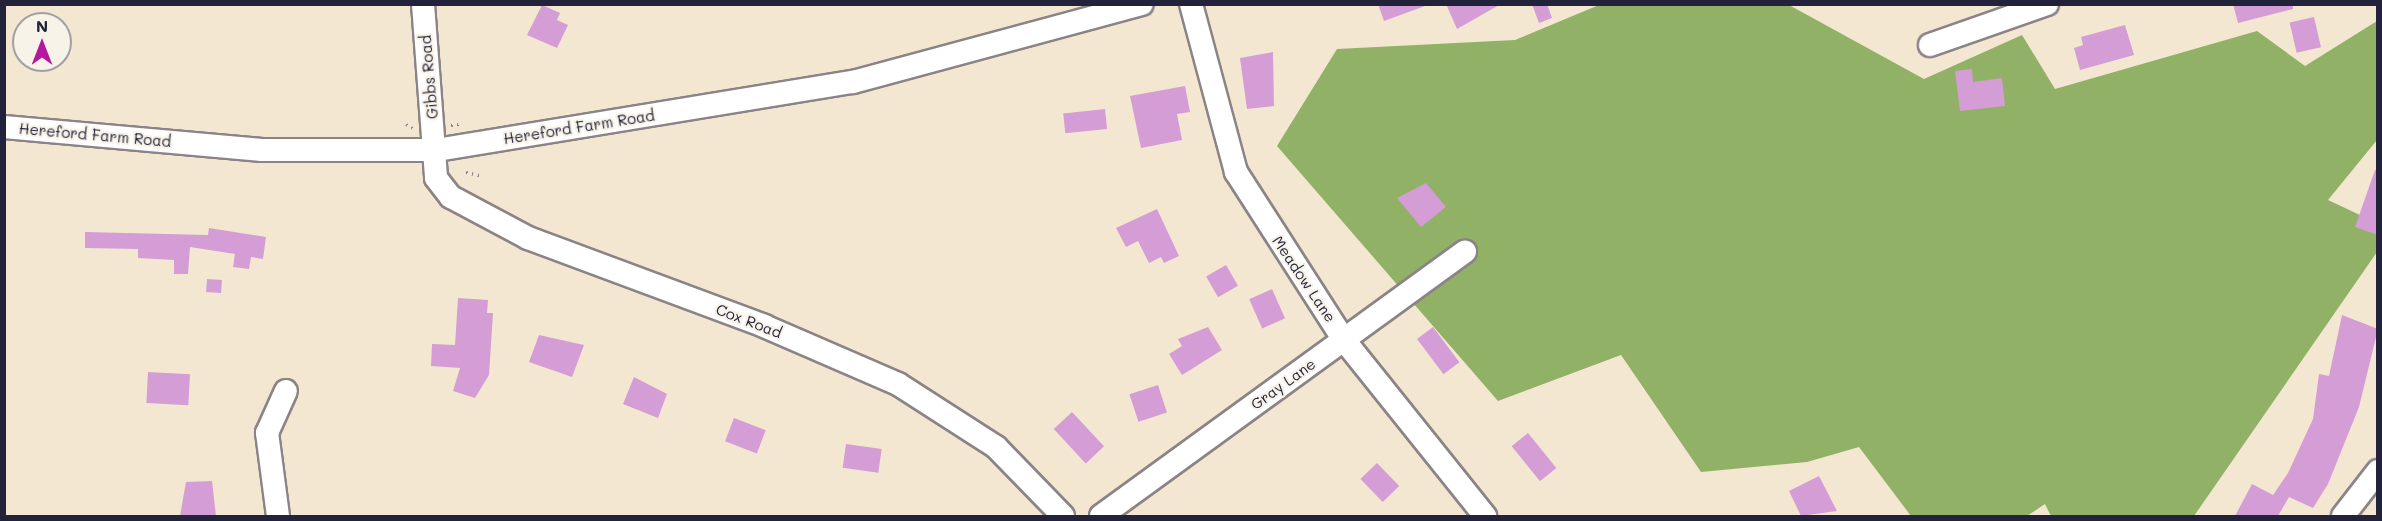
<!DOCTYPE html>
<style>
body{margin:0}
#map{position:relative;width:2382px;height:521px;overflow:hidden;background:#f4e7d1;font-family:Mali,sans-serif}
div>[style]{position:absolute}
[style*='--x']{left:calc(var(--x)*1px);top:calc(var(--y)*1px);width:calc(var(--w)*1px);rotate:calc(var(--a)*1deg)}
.forest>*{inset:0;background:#90b166}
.building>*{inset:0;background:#d49dd5;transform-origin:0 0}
.path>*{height:3px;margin-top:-1.5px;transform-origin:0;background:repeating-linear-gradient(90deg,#8b8486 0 1.5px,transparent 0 6px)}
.roads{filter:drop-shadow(2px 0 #8b8486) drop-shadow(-2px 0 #8b8486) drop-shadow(0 2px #8b8486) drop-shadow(0 -2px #8b8486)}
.minor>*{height:22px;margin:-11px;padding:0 11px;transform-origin:11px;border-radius:11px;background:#fff}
span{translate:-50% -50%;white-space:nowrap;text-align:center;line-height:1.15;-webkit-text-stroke:4.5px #f7f3e8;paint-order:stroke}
.street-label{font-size:15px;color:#22223b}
.frame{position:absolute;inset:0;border:6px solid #22223b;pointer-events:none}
.north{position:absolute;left:12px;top:12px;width:60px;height:60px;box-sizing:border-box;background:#f7f3e8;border:2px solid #a29fa3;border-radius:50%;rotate:0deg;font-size:16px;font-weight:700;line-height:24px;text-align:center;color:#22223b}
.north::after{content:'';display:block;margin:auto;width:21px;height:27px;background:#b5179e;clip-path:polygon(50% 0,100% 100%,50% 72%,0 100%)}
</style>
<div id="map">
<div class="forest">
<i style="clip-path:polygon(1599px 5px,1789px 5px,1924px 79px,2022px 35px,2055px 89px,2257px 31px,2305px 66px,2377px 21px,2377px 140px,2328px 200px,2377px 223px,2377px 252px,2194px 516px,2051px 516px,2045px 504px,2027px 516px,1911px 516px,1859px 447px,1807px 462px,1701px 472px,1621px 355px,1498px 401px,1277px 146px,1337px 49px,1515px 40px)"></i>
</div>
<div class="building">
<i style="clip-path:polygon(1378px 4px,1425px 4px,1425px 6px,1384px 21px)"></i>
<i style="clip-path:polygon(1446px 4px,1501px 4px,1457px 29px)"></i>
<i style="clip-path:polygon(1532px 4px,1547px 4px,1552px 18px,1539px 23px)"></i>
<i style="clip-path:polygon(2233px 4px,2293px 4px,2293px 9px,2238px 23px)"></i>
<i style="clip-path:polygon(542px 5px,560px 13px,557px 20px,568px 25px,557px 48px,527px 35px)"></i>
<i style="left:2314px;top:17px;width:31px;height:25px;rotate:77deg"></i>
<i style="clip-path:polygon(2125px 25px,2134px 55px,2080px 70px,2074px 48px,2083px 45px,2081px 37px)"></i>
<i style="clip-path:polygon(1273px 52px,1274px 106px,1247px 109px,1240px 58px)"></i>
<i style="clip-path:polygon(1972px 69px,1973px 82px,2002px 78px,2005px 106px,1960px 111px,1955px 71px)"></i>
<i style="clip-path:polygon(1185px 86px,1190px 112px,1177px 114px,1182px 140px,1141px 148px,1130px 96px)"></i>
<i style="left:1105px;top:109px;width:20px;height:42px;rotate:84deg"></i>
<i style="clip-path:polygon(2375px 170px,2378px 170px,2378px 235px,2355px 227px)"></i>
<i style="clip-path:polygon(1426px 183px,1446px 207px,1421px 227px,1397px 198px)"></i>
<i style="clip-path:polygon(1157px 209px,1179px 256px,1164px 263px,1161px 257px,1149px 263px,1138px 241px,1126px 247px,1116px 228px)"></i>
<i style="clip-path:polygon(209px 228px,266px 237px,263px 259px,251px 257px,249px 269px,233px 267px,235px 254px,190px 247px,188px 274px,174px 274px,174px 260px,138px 258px,138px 249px,85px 248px,85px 232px,208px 235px)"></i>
<i style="left:1226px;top:265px;width:24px;height:23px;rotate:60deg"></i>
<i style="left:207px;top:279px;width:15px;height:13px;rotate:4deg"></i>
<i style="left:1272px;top:289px;width:32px;height:25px;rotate:66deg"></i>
<i style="clip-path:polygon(458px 298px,488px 300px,487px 313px,493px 313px,489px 375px,475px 398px,453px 391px,460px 368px,431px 366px,432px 344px,455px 345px)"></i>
<i style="clip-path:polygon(2342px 315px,2378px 329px,2359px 407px,2328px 484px,2313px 508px,2289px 497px,2278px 516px,2235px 516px,2252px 484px,2273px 495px,2288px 473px,2313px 419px,2319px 374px,2329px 376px)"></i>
<i style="clip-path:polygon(1208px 327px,1222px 350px,1182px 375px,1169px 354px,1182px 346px,1178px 339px)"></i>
<i style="left:1433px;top:327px;width:44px;height:20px;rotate:53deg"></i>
<i style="clip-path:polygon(539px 335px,584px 345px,572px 377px,529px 362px)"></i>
<i style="left:148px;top:372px;width:42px;height:31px;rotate:3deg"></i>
<i style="clip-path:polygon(634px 377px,667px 394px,658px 418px,623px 404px)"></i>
<i style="left:1158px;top:385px;width:29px;height:30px;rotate:72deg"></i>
<i style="left:1072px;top:412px;width:47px;height:25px;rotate:47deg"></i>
<i style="left:734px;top:418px;width:34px;height:25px;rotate:21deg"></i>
<i style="left:1528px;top:433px;width:45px;height:21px;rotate:51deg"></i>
<i style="left:846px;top:444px;width:36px;height:24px;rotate:8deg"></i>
<i style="left:1377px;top:463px;width:32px;height:23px;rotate:46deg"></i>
<i style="clip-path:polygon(1819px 476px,1837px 511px,1801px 516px,1789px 491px)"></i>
<i style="clip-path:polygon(212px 481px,216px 516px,180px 516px,186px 482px)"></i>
</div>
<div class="path">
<i style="--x:406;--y:124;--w:8;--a:30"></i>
<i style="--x:451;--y:125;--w:8;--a:-7"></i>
<i style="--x:466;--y:172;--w:17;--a:13"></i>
</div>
<div class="roads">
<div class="minor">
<i style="--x:423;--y:4;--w:174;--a:85.7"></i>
<i style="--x:436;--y:178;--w:24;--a:52"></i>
<i style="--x:451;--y:197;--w:87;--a:28"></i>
<i style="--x:528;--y:238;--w:252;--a:20.4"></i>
<i style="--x:764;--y:326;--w:146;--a:23.4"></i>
<i style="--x:898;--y:384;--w:117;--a:32.7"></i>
<i style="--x:996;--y:447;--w:96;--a:45.8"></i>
<i style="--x:1191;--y:4;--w:174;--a:75"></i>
<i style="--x:1236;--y:172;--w:200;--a:57.3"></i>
<i style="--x:1344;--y:340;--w:226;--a:51.3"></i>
<i style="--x:1930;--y:45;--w:124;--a:-19.3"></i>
<i style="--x:4;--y:127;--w:259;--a:5.1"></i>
<i style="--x:262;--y:150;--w:174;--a:0"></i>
<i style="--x:436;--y:150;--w:423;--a:-9.3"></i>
<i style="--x:853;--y:82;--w:299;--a:-15.1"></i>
<i style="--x:278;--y:516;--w:84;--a:-97.5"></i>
<i style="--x:267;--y:433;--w:46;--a:-65.7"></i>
<i style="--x:1101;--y:516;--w:450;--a:-36"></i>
<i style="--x:2343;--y:516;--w:57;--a:-52.1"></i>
</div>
</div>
<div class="street-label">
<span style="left:429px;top:77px;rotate:-95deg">Gibbs Road</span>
<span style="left:579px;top:127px;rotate:-9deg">Hereford Farm Road</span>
<span style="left:95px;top:135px;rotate:5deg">Hereford Farm Road</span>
<span style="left:1304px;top:279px;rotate:56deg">Meadow Lane</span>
<span style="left:749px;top:321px;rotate:21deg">Cox Road</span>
<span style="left:1283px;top:384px;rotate:-36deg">Gray Lane</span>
</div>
<div class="frame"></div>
<div class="north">N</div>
</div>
